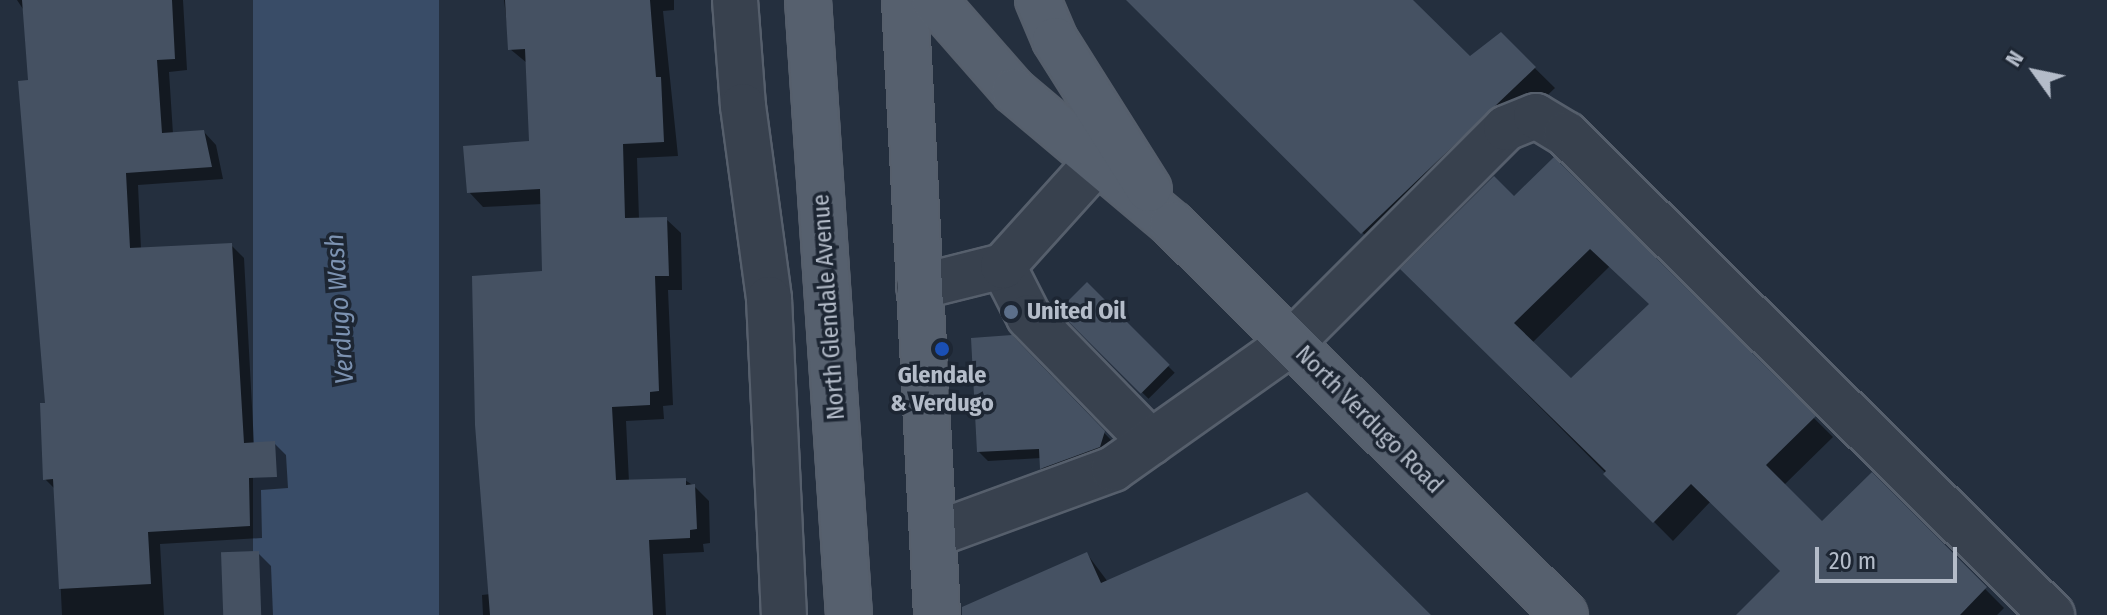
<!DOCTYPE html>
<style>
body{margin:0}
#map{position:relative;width:2107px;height:615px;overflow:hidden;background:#242f3e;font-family:"Fira Sans Condensed",sans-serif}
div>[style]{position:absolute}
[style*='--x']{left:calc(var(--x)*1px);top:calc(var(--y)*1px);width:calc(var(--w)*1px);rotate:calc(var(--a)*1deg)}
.water>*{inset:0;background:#394c67;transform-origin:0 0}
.shadow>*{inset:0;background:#0007;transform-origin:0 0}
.building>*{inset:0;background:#455162;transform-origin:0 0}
.roads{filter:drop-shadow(2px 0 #565f6c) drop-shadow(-2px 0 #565f6c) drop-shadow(0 2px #565f6c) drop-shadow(0 -2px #565f6c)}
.minor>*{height:44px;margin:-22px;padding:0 22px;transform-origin:22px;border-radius:22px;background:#38414e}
.major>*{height:44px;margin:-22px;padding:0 22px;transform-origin:22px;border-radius:22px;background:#56606e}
.dots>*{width:22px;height:22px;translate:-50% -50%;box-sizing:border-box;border:4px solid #1d2633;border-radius:50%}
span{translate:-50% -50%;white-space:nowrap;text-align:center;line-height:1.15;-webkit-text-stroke:7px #1d2633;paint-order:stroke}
.street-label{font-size:24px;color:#b4bcc9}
.poi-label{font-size:24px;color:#b4bcc9;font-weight:700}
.left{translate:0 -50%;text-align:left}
.water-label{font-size:26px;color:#7c92b1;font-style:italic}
.north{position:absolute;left:1995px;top:32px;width:80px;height:80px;-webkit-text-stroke:6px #1d2633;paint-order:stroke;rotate:303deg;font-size:22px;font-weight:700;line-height:32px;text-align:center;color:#b4bcc9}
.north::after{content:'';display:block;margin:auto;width:28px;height:36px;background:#b4bcc9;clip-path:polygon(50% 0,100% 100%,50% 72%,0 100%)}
.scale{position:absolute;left:1815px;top:547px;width:142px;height:36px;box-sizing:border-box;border:4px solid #b4bcc9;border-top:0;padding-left:10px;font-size:24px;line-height:28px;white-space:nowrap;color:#b4bcc9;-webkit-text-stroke:6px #1d2633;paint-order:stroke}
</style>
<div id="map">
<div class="water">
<i style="left:253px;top:0;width:186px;height:616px"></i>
</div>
<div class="shadow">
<i style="clip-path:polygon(17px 0,183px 0,187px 70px,169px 72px,173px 134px,204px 132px,216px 145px,223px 179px,138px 185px,141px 249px,231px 245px,244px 258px,254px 444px,274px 443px,286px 455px,288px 488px,261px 490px,262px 538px,160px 544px,164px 615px,62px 615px,56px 490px,45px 479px,47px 405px,30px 82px,25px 12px)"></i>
<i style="clip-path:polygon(504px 0,674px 0,674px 10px,663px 11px,678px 156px,637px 158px,639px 219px,666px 219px,681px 233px,682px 290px,668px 290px,673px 405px,663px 406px,664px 419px,626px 421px,629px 482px,685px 480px,694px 486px,709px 501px,710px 543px,703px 544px,704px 552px,663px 554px,666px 615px,483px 615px,482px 595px,491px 594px,544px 273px,542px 204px,483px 207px,469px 192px,531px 143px,527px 63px,510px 49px)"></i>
<i style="clip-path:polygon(1137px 0,1411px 0,1470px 59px,1501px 35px,1555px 88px,1382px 252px,1142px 14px)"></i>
<i style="clip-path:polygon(evenodd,1554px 160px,1833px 437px,1784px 485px,1822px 523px,1872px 475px,2004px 608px,1997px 615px,1746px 615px,1783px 571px,1711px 501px,1673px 541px,1403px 269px,1514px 199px,1554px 160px,1610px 266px,1651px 304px,1571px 381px,1532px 343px,1610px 266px)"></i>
<i style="left:1087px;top:285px;width:124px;height:37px;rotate:45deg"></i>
<i style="clip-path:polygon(1011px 337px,1113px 442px,1109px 456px,1051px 477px,1042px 468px,1041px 458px,988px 461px,979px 452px)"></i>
<i style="clip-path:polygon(258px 553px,271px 566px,273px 615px,227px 615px)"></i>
<i style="clip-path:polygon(1087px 554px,1108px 582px,1428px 615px,1010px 615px)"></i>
</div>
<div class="building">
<i style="clip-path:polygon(22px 0,172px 0,175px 59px,157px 60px,162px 133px,204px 130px,212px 167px,126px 173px,130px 248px,232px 243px,244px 443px,275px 441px,277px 477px,249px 478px,250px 526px,148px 532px,151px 584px,59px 589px,53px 479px,43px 480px,40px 403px,45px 403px,18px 81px,28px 80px)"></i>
<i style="clip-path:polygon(505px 0,650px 0,656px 77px,661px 77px,664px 142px,623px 144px,625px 218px,667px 217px,669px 276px,655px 276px,659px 391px,650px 392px,650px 405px,612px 407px,616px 480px,686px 478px,686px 485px,695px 484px,697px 529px,690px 530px,690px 538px,649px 540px,653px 615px,490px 615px,475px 425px,472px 276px,542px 271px,540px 189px,467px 193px,463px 146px,529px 141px,525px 49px,508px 50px)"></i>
<i style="clip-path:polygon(1126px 0,1413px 0,1470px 56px,1501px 32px,1536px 67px,1361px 234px)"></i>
<i style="clip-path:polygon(evenodd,1554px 157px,1816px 416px,1766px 465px,1822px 521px,1872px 472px,1987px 587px,1960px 615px,1736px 615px,1780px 571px,1691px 484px,1653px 523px,1603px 474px,1606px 471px,1400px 269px,1494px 176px,1514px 196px,1554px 157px,1590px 249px,1649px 304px,1571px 378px,1514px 323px,1590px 249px)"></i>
<i style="left:1087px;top:282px;width:117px;height:41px;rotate:45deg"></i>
<i style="clip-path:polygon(1012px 335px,1105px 431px,1100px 447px,1040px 469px,1039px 449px,977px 452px,971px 338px)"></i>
<i style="clip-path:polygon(1307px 492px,1431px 615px,962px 615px,962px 607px,1087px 552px,1101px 583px)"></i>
<i style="left:259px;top:551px;width:64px;height:38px;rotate:88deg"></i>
</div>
<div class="roads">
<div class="minor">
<i style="--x:735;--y:0;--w:106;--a:85.7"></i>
<i style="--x:743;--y:106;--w:195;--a:82.3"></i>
<i style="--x:769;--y:299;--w:316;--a:87.3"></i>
<i style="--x:1003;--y:266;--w:57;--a:63"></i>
<i style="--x:1029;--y:317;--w:175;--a:45.7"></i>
<i style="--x:919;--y:287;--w:87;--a:-14"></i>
<i style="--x:1003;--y:266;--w:140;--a:-47.9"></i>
<i style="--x:933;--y:535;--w:192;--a:-20.1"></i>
<i style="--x:1113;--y:469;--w:218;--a:-35.3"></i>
<i style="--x:1291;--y:343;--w:304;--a:-45"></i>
<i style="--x:1506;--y:128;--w:32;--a:-22"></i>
<i style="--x:1536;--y:116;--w:35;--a:31"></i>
<i style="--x:1566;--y:134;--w:684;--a:44.7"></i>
</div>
<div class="major">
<i style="--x:808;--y:0;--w:616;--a:86.19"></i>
<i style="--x:905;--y:0;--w:616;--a:87.02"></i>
<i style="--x:934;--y:0;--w:121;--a:48.7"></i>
<i style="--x:1014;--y:91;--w:207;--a:40.1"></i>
<i style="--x:1172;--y:224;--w:554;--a:44.85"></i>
<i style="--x:1038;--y:0;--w:43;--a:67"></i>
<i style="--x:1055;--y:40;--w:176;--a:57.8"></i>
</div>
</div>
<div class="dots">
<i style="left:1011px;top:312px;background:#5c6f8a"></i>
<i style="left:942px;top:349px;background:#1a4fb4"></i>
</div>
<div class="street-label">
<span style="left:829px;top:307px;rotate:-94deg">North Glendale Avenue</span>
<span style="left:1369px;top:420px;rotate:45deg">North Verdugo Road</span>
</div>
<div class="poi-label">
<span class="left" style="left:1027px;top:312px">United Oil</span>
<span style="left:942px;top:390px">Glendale<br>&amp; Verdugo</span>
</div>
<div class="water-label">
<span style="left:340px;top:309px;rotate:-94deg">Verdugo Wash</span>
</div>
<div class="north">N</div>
<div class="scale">20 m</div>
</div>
